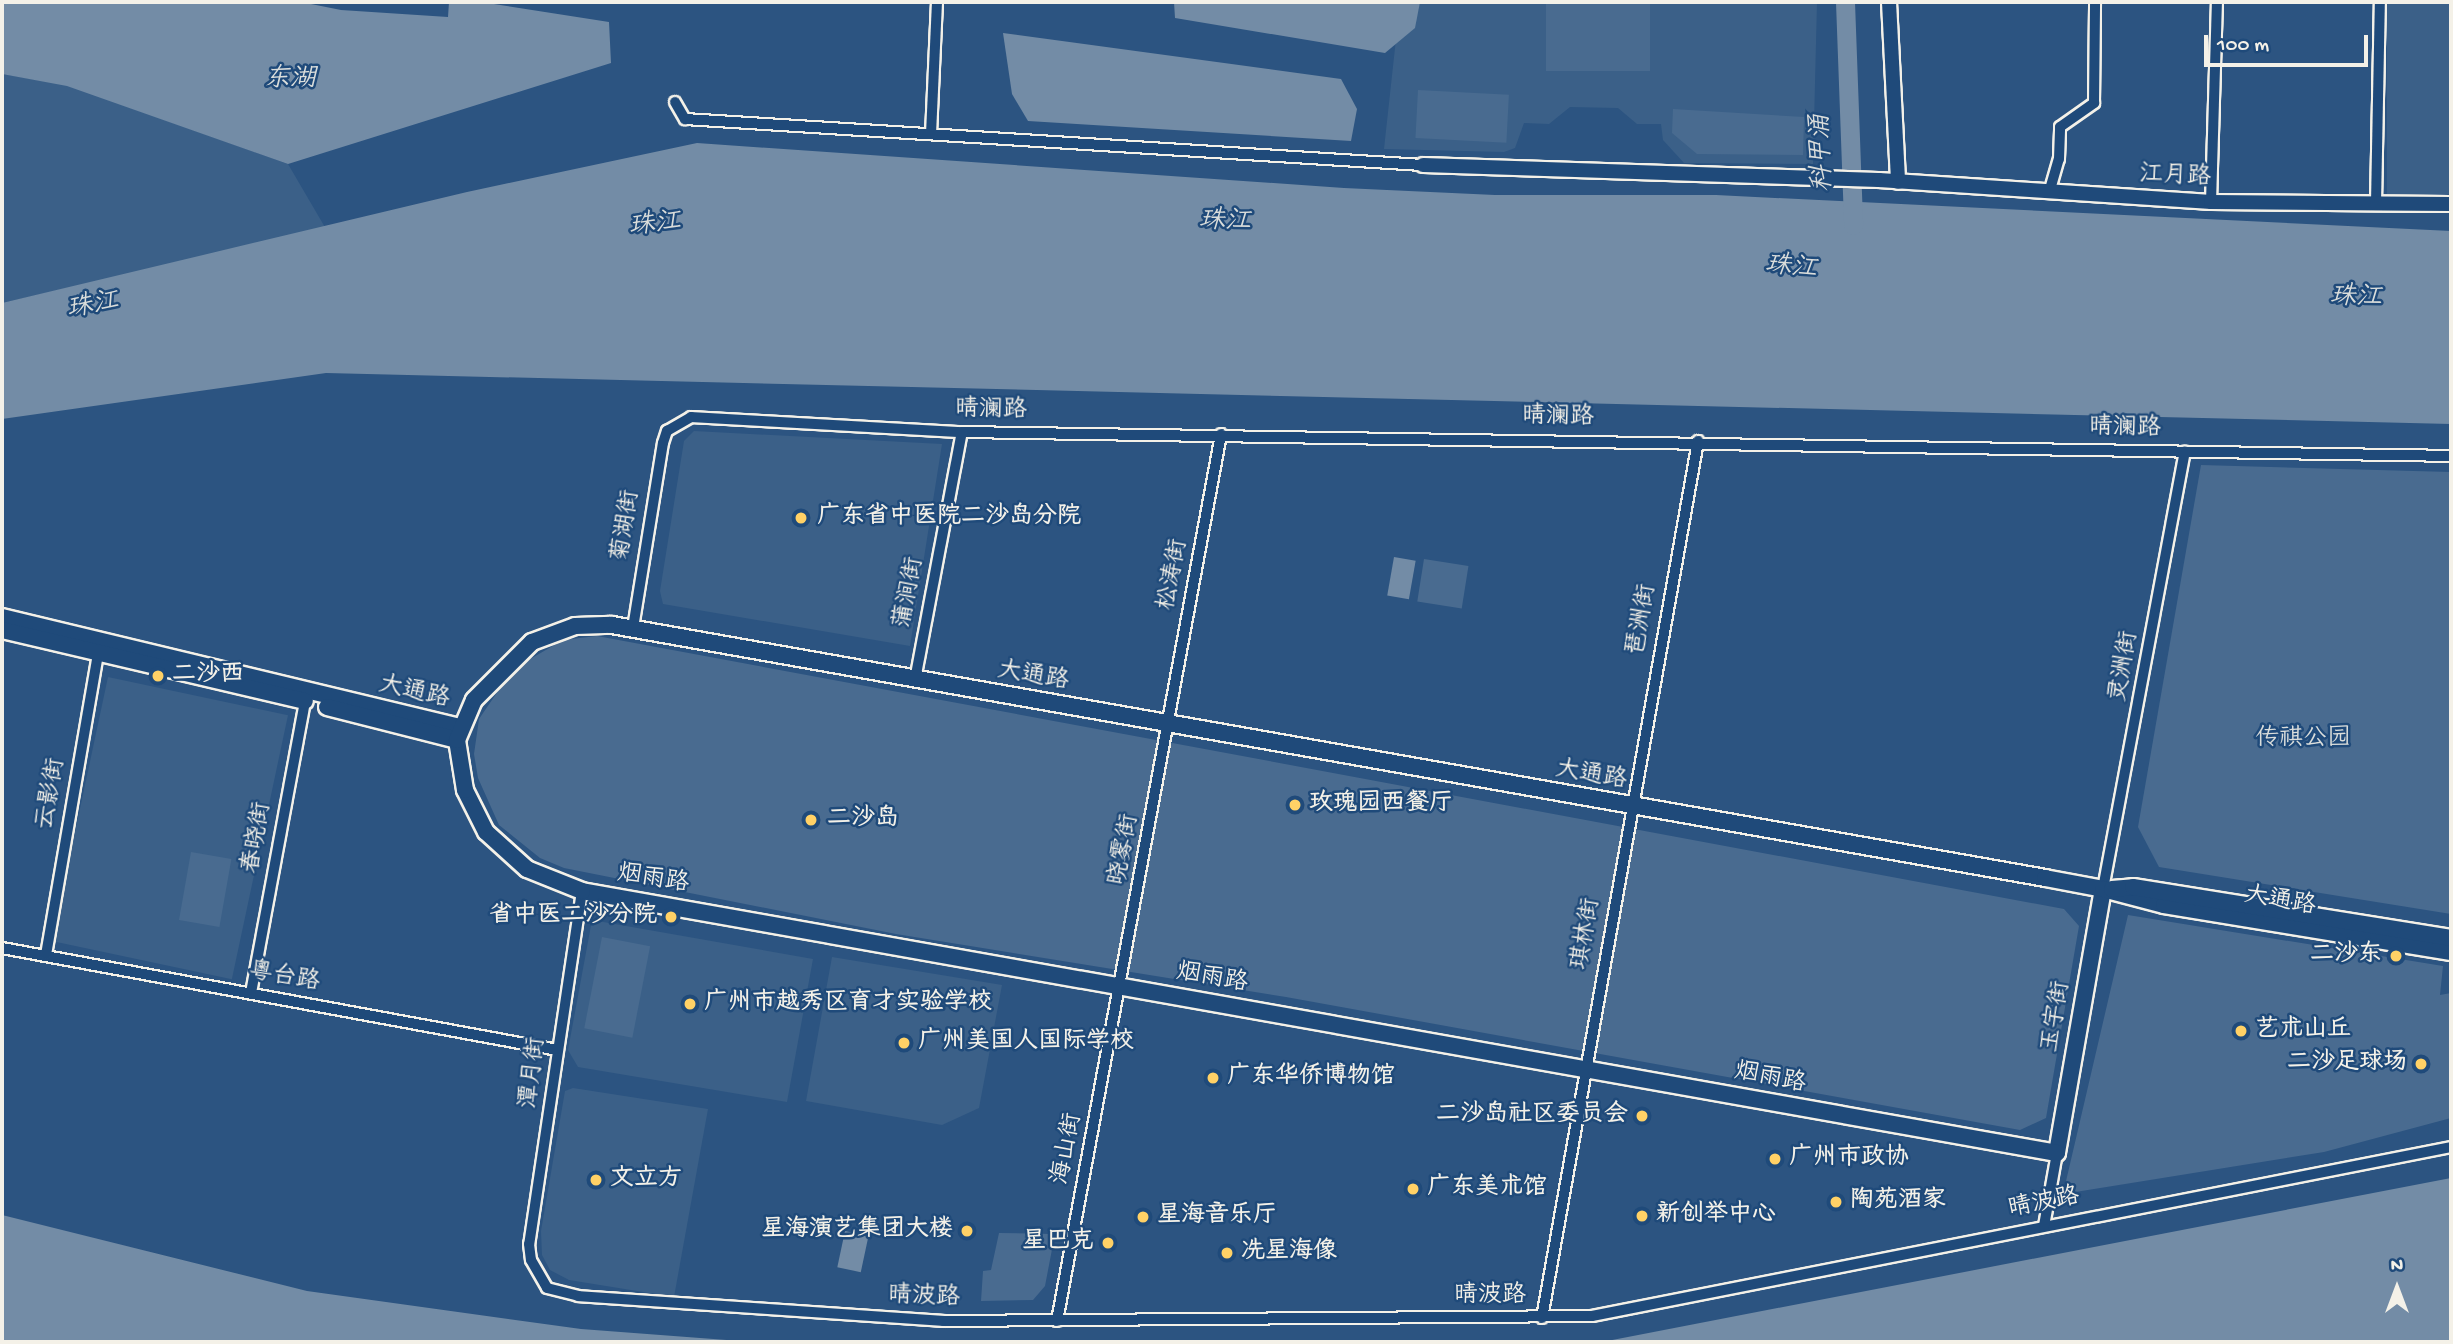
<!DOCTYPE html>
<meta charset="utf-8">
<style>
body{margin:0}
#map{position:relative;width:2453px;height:1344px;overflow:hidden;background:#2c5481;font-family:"Gochi Hand","LXGW WenKai TC",sans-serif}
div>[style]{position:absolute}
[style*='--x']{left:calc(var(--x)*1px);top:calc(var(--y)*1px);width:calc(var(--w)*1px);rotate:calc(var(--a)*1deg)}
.built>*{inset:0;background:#3b6088;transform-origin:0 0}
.green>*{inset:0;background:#496b90;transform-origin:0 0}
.water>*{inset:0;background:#738ca6;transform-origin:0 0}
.river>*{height:19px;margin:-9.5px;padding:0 9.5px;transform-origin:9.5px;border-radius:9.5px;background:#738ca6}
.roads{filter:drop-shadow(2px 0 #f4f1e8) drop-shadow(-2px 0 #f4f1e8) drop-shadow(0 2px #f4f1e8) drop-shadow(0 -2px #f4f1e8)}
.minor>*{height:10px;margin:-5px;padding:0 5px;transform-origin:5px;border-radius:5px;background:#1f4a7a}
.tertiary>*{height:14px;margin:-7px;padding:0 7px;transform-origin:7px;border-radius:7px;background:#1f4a7a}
.secondary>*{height:16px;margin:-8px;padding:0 8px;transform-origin:8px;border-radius:8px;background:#1f4a7a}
.dots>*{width:19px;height:19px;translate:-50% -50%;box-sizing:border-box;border:4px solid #1f4a7a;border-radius:50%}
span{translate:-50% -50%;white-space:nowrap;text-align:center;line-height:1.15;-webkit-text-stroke:5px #1f4a7a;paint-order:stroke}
.street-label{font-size:24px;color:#f4f1e8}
.poi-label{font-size:24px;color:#f4f1e8;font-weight:700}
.left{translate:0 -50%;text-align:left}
.right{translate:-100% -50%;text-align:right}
.park-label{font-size:24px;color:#dadddb}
.water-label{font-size:26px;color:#dadddb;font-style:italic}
.frame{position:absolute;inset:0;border:4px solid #f4f1e8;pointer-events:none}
.north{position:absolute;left:2362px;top:1253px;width:70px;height:70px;-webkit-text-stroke:5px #1f4a7a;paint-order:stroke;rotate:0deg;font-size:19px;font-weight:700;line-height:28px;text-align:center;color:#f4f1e8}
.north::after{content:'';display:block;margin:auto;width:24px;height:32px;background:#f4f1e8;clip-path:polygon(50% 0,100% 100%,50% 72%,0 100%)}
.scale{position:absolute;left:2204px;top:35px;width:164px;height:32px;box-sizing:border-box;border:4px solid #f4f1e8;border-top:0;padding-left:9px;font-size:21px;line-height:24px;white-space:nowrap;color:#f4f1e8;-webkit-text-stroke:5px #1f4a7a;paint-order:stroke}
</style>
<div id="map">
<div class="built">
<i style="clip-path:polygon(1400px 2px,1817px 2px,1813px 164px,1684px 163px,1663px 140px,1661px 124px,1637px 124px,1618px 108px,1570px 107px,1549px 124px,1524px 123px,1515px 148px,1504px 152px,1384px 149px)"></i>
<i style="left:2387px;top:2px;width:64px;height:192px"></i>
<i style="clip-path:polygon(2px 74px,67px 85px,288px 164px,326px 229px,2px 303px)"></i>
<i style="clip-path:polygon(694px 431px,942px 444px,910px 646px,663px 604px,660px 591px,684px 441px)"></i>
<i style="left:108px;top:677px;width:184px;height:270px;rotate:12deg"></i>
<i style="clip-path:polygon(592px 920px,813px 959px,787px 1102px,578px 1067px,568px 1050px)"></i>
<i style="clip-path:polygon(832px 957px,1002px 985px,979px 1108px,942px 1125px,806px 1101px)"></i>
<i style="clip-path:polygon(573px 1088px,708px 1109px,674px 1297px,569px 1280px,550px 1270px,542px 1255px,541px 1231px,565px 1091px)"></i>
</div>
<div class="green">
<i style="left:1546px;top:2px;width:104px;height:69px"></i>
<i style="left:1418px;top:90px;width:91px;height:48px;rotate:3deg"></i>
<i style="clip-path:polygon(1673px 109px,1804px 117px,1803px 155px,1697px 154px,1672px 133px)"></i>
<i style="clip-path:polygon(2201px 465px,2451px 472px,2451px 914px,2159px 867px,2138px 827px)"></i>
<i style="left:1424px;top:559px;width:45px;height:43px;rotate:9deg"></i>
<i style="clip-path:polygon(597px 636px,2064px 909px,2079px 926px,2046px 1118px,2020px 1130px,1286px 997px,896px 934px,564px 868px,540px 858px,499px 825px,478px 778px,474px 754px,479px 719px,513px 669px,563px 640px)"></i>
<i style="left:191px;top:852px;width:41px;height:69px;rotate:10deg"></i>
<i style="clip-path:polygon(2128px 915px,2443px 966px,2440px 995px,2451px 993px,2451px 1118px,2324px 1152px,2063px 1194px)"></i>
<i style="left:602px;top:937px;width:49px;height:93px;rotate:11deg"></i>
<i style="clip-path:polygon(999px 1233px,1051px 1234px,1054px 1239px,1045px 1286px,1033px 1300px,981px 1301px,983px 1271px,991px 1270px)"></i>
</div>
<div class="water">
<i style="clip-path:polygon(2px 2px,301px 2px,341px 10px,448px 17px,449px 2px,481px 2px,609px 22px,611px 63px,288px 164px,67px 86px,2px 74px)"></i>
<i style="clip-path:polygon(1174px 2px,1420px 2px,1415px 28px,1385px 53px,1175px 18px)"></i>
<i style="clip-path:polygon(1003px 33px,1341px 79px,1357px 109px,1351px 141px,1028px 121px,1012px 94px)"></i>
<i style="clip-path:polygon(697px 143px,1344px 188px,1495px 195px,1716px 195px,2451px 231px,2451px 424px,326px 373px,2px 419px,2px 303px,467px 192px)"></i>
<i style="left:1394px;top:557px;width:22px;height:39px;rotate:10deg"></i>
<i style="clip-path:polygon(2451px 1178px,2451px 1342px,1602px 1342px)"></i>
<i style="clip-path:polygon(2px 1215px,307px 1291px,581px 1329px,753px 1342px,2px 1342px)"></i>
<i style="left:845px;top:1231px;width:24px;height:37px;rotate:12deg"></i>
</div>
<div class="river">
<i style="--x:1845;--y:2;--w:223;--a:87.9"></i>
</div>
<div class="roads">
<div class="minor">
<i style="--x:675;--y:102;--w:20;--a:60"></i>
<i style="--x:685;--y:119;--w:739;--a:3.57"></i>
<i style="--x:931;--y:134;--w:132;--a:-87.4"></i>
<i style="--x:2049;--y:193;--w:35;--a:-74"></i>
<i style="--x:2059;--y:159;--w:32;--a:-88"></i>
<i style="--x:2060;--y:127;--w:42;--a:-35.2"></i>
<i style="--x:2094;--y:103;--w:101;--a:-89.4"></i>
<i style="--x:2211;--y:202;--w:200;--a:-88.3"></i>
<i style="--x:2376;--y:203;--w:201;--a:-88.9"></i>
<i style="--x:633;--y:628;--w:187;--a:-80.8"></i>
<i style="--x:663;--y:443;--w:13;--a:-72"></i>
<i style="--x:667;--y:431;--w:28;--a:-30"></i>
<i style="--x:691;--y:417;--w:271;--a:3.2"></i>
<i style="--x:962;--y:432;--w:1489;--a:0.92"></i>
<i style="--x:915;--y:680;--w:252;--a:-79.3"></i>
<i style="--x:2103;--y:889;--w:445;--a:-79.4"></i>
<i style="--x:582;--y:891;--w:357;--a:98.5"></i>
<i style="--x:529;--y:1244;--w:16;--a:83"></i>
<i style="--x:531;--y:1260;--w:32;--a:60"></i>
<i style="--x:547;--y:1288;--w:32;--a:14"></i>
<i style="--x:578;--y:1296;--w:366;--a:3.9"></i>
<i style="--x:943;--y:1321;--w:649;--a:-0.44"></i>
<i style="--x:1592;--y:1316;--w:875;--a:-11.13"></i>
<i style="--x:2;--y:948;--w:565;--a:10.4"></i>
<i style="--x:46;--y:955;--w:312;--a:-80.2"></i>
<i style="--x:251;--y:993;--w:301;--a:-79.5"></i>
<i style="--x:2044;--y:1226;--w:74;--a:-79.9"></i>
<i style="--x:1542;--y:1318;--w:891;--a:-79.91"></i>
<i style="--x:1057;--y:1321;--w:902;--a:-79.52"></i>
</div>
<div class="tertiary">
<i style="--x:1889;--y:2;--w:180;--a:87.1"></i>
<i style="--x:1423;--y:165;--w:456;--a:1.9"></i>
<i style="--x:1879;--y:180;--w:333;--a:3.8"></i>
<i style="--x:2211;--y:202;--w:240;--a:0.5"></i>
</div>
<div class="secondary">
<i style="--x:2;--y:617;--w:471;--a:13.5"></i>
<i style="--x:2;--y:630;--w:311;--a:13.2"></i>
<i style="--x:327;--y:707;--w:134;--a:14.2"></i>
<i style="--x:2103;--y:889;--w:268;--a:99.9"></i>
<i style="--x:2057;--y:1153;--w:1498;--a:-169.93"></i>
<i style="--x:582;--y:891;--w:59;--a:-158.2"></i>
<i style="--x:527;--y:869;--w:55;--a:-137.9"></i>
<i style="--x:486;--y:832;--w:47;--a:-116.6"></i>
<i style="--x:465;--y:790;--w:51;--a:-99.1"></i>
<i style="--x:457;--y:740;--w:43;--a:-67"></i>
<i style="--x:474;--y:700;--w:82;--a:-45"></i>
<i style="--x:532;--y:642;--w:46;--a:-20.4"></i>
<i style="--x:575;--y:626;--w:37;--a:-2"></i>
<i style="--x:612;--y:625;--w:1455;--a:10.01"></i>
<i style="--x:2045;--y:878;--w:59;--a:10.7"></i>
<i style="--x:2103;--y:889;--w:63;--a:14.7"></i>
<i style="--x:2164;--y:905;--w:291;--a:9.3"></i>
<i style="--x:2112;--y:889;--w:21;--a:-5"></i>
<i style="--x:2133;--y:887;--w:322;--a:9.1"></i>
</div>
</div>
<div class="dots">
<i style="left:801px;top:518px;background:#ffd166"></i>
<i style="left:158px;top:676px;background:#ffd166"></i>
<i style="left:1295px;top:805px;background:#ffd166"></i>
<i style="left:811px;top:820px;background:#ffd166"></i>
<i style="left:671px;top:917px;background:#ffd166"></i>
<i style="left:2396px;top:956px;background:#ffd166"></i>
<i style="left:690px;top:1004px;background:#ffd166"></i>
<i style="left:2241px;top:1031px;background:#ffd166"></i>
<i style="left:904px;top:1043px;background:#ffd166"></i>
<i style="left:2421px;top:1064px;background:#ffd166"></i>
<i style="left:1213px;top:1078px;background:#ffd166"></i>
<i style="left:1642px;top:1116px;background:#ffd166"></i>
<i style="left:1775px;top:1159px;background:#ffd166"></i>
<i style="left:596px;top:1180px;background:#ffd166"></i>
<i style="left:1413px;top:1189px;background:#ffd166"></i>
<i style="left:1836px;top:1202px;background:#ffd166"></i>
<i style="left:1642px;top:1216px;background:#ffd166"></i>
<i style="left:1143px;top:1217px;background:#ffd166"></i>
<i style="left:967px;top:1231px;background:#ffd166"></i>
<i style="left:1108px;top:1243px;background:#ffd166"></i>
<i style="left:1227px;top:1253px;background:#ffd166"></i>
</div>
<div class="street-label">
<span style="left:2175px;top:177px;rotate:3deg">江月路</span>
<span style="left:991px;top:411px;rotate:1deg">晴澜路</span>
<span style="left:1558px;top:418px;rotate:1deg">晴澜路</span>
<span style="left:2125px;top:429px;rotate:1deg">晴澜路</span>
<span style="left:627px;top:526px;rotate:-81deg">菊湖街</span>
<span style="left:1174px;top:575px;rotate:-79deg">松涛街</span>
<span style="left:910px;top:593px;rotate:-79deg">蒲涧街</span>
<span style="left:1643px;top:620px;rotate:-80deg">琶洲街</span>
<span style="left:2125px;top:667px;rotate:-80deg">灵洲街</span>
<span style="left:1033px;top:677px;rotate:10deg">大通路</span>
<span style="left:414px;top:693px;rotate:13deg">大通路</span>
<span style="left:1591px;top:776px;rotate:10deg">大通路</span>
<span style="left:52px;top:794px;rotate:-80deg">云影街</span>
<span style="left:258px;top:838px;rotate:-80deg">春晓街</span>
<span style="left:1125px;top:850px;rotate:-79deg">晓雾街</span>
<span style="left:653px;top:880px;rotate:9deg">烟雨路</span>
<span style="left:2280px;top:902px;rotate:10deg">大通路</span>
<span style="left:1587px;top:934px;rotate:-80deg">琪林街</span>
<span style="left:284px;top:978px;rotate:10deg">粤台路</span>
<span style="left:1212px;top:979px;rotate:10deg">烟雨路</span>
<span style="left:2057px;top:1017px;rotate:-80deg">玉宇街</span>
<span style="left:534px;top:1073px;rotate:-83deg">潭月街</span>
<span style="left:1770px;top:1079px;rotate:11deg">烟雨路</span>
<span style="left:1068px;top:1149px;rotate:-79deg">海山街</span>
<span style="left:2044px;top:1204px;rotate:-11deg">晴波路</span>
<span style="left:1490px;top:1297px">晴波路</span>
<span style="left:924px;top:1298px;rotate:2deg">晴波路</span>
</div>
<div class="poi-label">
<span class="left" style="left:817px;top:518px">广东省中医院二沙岛分院</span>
<span class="left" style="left:172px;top:676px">二沙西</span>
<span class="left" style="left:1309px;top:805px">玫瑰园西餐厅</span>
<span class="left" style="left:827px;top:820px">二沙岛</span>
<span class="right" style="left:657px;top:917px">省中医二沙分院</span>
<span class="right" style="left:2382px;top:956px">二沙东</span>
<span class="left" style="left:704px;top:1004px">广州市越秀区育才实验学校</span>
<span class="left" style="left:2255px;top:1031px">艺术山丘</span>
<span class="left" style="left:918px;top:1043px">广州美国人国际学校</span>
<span class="right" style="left:2407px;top:1064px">二沙足球场</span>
<span class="left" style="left:1227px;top:1078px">广东华侨博物馆</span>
<span class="right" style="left:1628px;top:1116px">二沙岛社区委员会</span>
<span class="left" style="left:1789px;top:1159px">广州市政协</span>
<span class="left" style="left:610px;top:1180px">文立方</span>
<span class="left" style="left:1427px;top:1189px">广东美术馆</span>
<span class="left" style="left:1850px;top:1202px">陶苑酒家</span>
<span class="left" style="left:1656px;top:1216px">新创举中心</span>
<span class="left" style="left:1157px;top:1217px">星海音乐厅</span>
<span class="right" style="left:953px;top:1231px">星海演艺集团大楼</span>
<span class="right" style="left:1094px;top:1243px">星巴克</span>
<span class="left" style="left:1241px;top:1253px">冼星海像</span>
</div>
<div class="park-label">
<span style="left:2303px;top:740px">传祺公园</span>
</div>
<div class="water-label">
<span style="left:290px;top:81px">东湖</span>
<span style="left:1824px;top:153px;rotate:-92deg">科甲涌</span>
<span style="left:1225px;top:223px;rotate:2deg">珠江</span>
<span style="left:655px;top:226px;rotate:-6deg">珠江</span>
<span style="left:1791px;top:269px;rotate:6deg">珠江</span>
<span style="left:2356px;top:299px;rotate:2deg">珠江</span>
<span style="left:93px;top:307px;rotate:-10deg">珠江</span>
</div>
<div class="frame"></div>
<div class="north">N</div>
<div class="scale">100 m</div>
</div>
